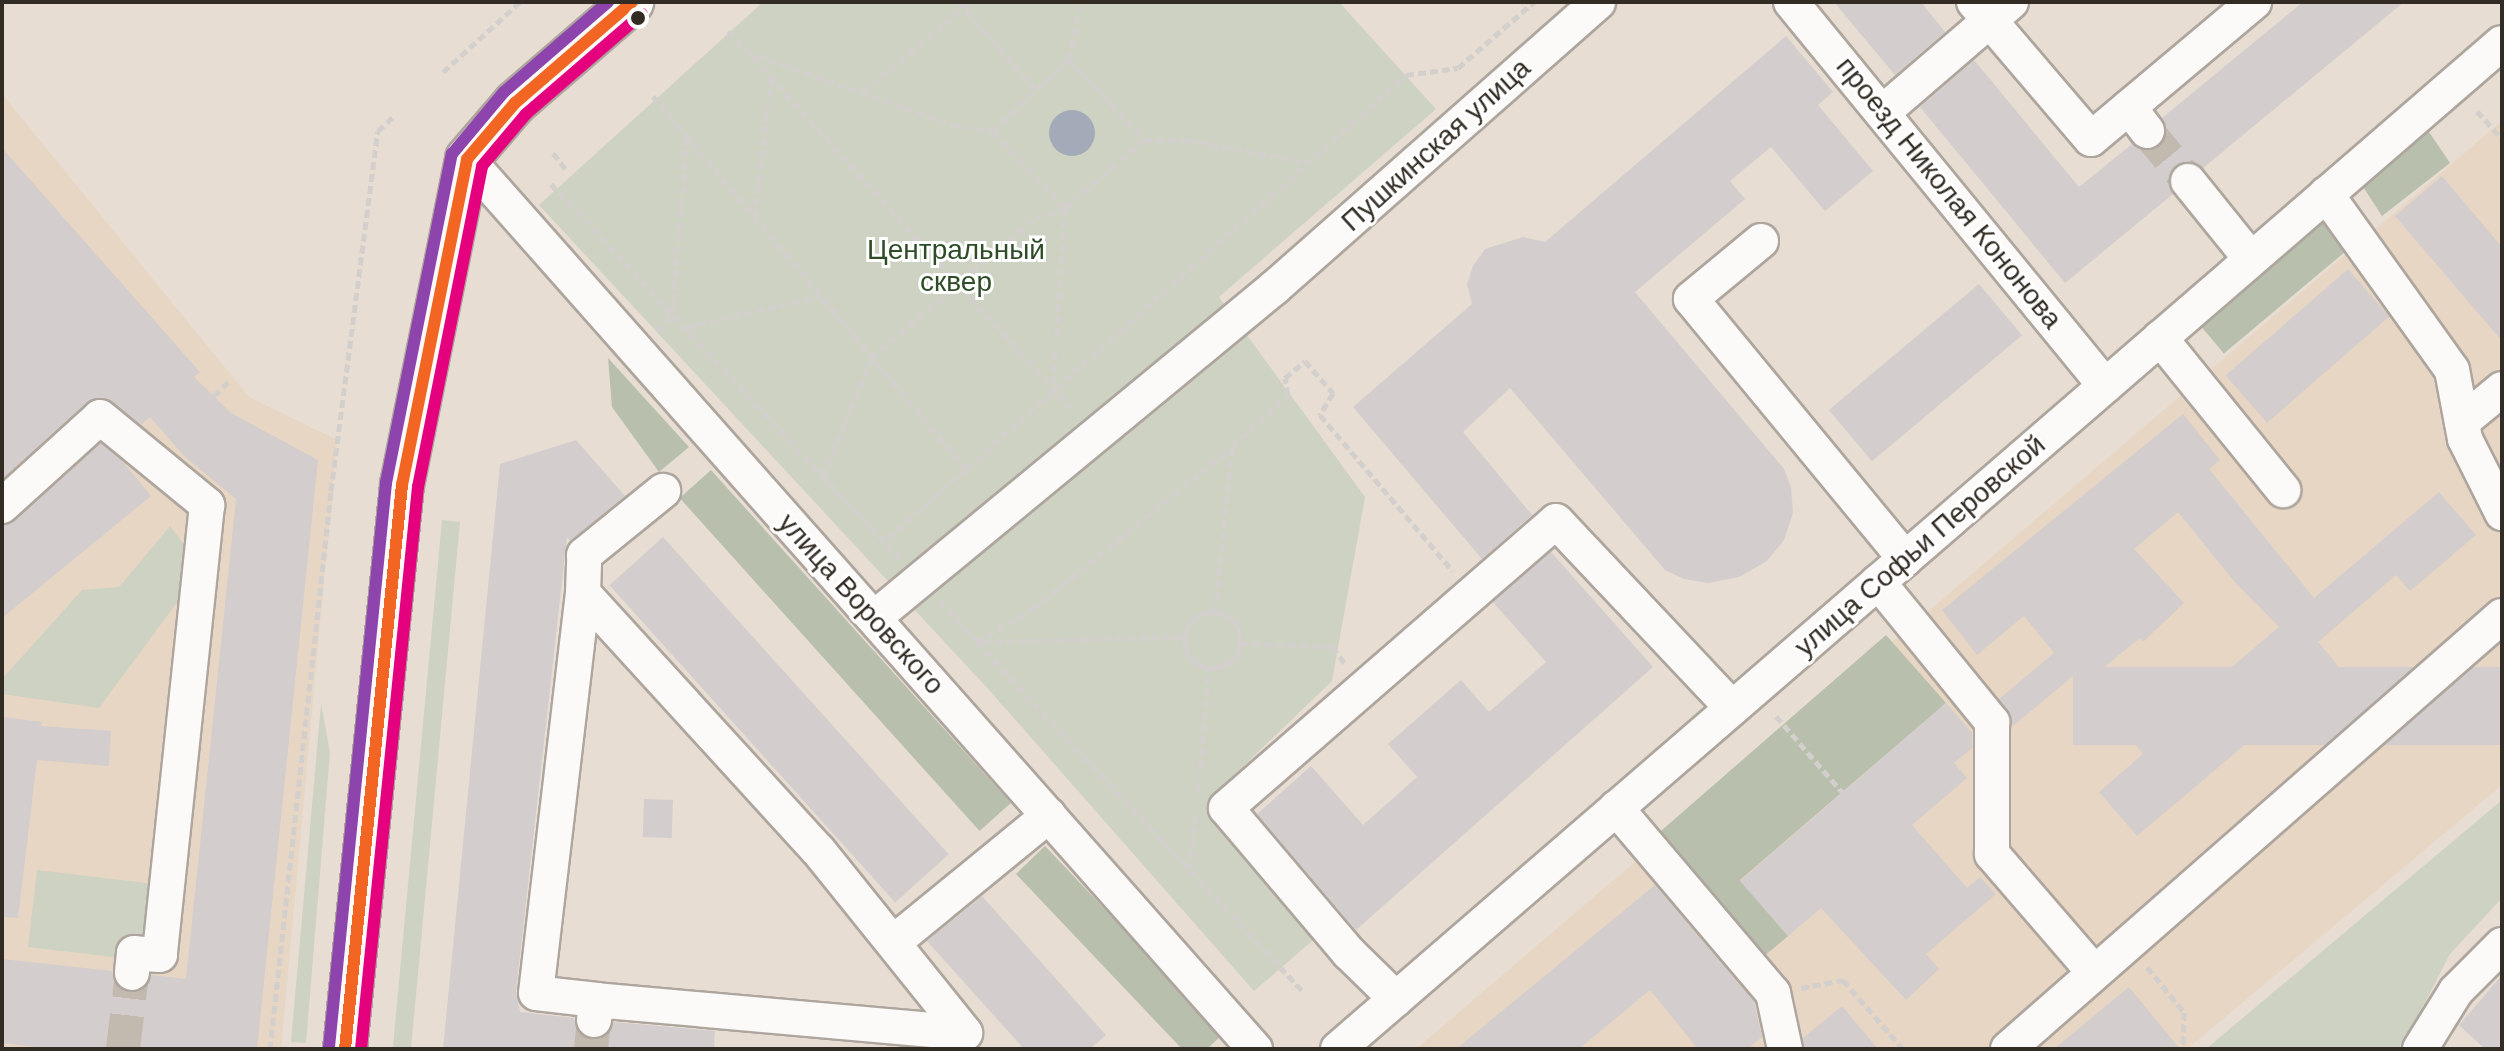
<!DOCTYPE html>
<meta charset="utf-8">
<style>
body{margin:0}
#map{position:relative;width:2504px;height:1051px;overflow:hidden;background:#e7ddd2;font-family:Helvetica,sans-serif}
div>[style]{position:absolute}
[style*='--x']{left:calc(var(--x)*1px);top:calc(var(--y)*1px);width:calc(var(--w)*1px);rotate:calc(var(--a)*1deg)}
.built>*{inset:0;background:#e7d6c3}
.green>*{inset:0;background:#ced2c3}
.forest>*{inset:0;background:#b8bfad;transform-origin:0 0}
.water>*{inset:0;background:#a3abb9}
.round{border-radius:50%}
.building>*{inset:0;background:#d3cdcd;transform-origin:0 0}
.minor-tunnel>*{height:34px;margin-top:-17px;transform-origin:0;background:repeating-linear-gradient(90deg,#c3baaf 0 34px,transparent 0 51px)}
.path>*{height:5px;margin-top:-2.5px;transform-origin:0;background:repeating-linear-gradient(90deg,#d3cfcc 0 8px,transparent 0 12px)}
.path>.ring{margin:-2.5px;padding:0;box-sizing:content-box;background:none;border:5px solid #d3cfcc;border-radius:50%}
.roads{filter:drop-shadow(2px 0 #aea69e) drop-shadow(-2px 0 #aea69e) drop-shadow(0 2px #aea69e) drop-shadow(0 -2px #aea69e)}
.minor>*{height:34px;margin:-17px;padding:0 17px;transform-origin:17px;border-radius:17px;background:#fbfaf8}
.major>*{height:42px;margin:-21px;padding:0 21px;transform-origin:21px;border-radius:21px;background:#fbfaf8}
.bus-1>*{height:12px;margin:-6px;padding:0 6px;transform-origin:6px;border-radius:6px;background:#f26522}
.bus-2>*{height:12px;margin:-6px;padding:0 6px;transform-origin:6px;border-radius:6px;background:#e5007d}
.bus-3>*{height:12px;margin:-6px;padding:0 6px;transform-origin:6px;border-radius:6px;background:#8e44ad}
.dots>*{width:22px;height:22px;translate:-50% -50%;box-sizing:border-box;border:4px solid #fff;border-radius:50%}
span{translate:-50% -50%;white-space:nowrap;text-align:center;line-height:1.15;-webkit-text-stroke:6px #fff;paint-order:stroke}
.street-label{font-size:28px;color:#332c24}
.park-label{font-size:28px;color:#2e4d27}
.frame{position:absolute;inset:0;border:4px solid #332c24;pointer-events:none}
</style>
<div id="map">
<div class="built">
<i style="clip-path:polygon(2px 94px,249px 397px,337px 440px,281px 1049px,2px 1049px)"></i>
<i style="clip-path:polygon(2502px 121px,2502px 785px,2187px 1049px,1416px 1049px)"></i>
</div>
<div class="green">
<i style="clip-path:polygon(763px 2px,1339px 2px,1436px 109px,1219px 297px,1365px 497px,1332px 681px,1206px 802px,1320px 934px,1254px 991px,990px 691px,539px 205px)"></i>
<i style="clip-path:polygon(442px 520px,460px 522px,411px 1049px,397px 1049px,393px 1046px)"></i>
<i style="clip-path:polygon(170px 526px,192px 555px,180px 577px,187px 589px,99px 708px,2px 694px,2px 679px,82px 590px,119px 587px)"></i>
<i style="clip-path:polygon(321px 704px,330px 752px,306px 1043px,291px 1042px)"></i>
<i style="clip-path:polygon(2502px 800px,2502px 898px,2450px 954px,2401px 1049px,2206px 1049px)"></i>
<i style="clip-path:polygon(37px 870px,155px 884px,148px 947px,121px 958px,28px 947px)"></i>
</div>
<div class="forest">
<i style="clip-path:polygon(2423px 123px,2450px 163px,2382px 216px,2360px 182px)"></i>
<i style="left:2317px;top:214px;width:47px;height:161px;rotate:50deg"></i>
<i style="clip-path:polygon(608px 358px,689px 447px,659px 472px,612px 407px)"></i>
<i style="left:711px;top:470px;width:448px;height:42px;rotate:48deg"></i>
<i style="clip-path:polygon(1886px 635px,1946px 703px,1740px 880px,1788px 936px,1763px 957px,1654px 837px)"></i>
<i style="clip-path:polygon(1045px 846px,1223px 1034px,1207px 1049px,1182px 1049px,1016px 874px)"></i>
</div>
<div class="water">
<i class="round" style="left:1049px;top:110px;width:46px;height:46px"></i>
</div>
<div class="building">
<i style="clip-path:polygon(1834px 2px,1921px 2px,1945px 32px,1895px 75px)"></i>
<i style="clip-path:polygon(2303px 2px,2404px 2px,2203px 168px,2186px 161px,2175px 166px,2168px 183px,2173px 194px,2065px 283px,1920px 107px,1974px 60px,2079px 187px,2132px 144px,2149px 151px,2160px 146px,2167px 129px,2162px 118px)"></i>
<i style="clip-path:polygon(1786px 36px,1833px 92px,1818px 105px,1873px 171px,1825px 211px,1771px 147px,1730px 181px,1745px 199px,1635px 292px,1784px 469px,1791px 487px,1793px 513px,1784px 540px,1767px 561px,1739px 577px,1708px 583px,1684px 579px,1665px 570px,1510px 388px,1463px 432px,1532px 515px,1482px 559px,1353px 407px,1472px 304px,1467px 284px,1473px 266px,1485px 249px,1523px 237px,1545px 242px)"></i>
<i style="clip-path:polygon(2px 148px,200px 372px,194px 377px,221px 403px,231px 413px,318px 460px,257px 1049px,54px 1049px,2px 1043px,2px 959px,112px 971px,114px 982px,129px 993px,141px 991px,152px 975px,186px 979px,236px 499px,185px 457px,150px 417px,141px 425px,104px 397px,87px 402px,2px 479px)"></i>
<i style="clip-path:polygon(2442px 176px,2502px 247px,2502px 341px,2395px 216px)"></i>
<i style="left:2348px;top:269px;width:63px;height:162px;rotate:49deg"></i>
<i style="left:1979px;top:284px;width:67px;height:196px;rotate:50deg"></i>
<i style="clip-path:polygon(2183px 414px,2220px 460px,2209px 469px,2314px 598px,2439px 492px,2476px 535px,2410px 591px,2396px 575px,2318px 642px,2338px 666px,2137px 836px,2099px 792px,2143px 754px,2130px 738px,2167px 707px,2174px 716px,2279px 627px,2234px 581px,2178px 512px,2134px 549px,2184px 603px,2143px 642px,2140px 638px,2081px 686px,2073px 676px,2013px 726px,1999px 699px,2054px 653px,2024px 616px,1977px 655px,1942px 610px)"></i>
<i style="clip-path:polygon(576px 440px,625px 496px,570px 541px,567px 537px,516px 991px,520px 1012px,574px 1018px,581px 1035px,592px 1040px,609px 1033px,614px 1022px,715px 1031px,714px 1049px,443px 1049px,500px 464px)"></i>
<i style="clip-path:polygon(101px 443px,122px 461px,151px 496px,2px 618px,2px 525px,15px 521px)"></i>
<i style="left:663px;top:537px;width:427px;height:72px;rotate:48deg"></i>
<i style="clip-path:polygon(1551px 552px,1653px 667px,1356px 930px,1257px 814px,1311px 766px,1363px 825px,1417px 777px,1388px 744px,1461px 680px,1489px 712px,1546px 662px,1493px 602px)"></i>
<i style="left:2502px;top:667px;width:78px;height:429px;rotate:90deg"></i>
<i style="clip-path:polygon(1946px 703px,1972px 733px,1972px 748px,1954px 763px,1967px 778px,1912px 825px,1967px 888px,1980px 877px,1996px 894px,1926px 954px,1939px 969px,1906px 1000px,1821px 908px,1788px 936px,1740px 881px)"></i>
<i style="clip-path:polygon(2px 717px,42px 722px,41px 726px,111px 731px,109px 766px,37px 760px,18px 918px,2px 917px)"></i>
<i style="left:644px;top:799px;width:29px;height:38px;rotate:2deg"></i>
<i style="clip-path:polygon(1655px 885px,1754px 1002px,1762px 1037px,1747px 1049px,1698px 1049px,1650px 990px,1579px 1049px,1456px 1049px)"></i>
<i style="clip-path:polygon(982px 896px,1106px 1035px,1090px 1049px,1024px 1049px,927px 941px)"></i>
<i style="clip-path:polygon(2502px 975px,2502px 1049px,2485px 1049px,2459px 1025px)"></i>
<i style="clip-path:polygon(2129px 987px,2180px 1049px,2054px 1049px)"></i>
<i style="clip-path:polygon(1842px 1006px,1878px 1049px,1804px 1049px,1803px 1038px)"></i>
</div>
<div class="minor-tunnel">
<i style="--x:2147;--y:131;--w:65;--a:50.6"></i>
<i style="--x:123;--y:1049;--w:77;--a:-83.2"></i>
<i style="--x:591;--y:1049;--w:29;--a:-84"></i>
</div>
<div class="path">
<i style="--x:958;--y:2;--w:118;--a:48.4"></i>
<i style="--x:728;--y:31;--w:515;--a:47.67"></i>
<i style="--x:747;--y:52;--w:219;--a:19.5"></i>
<i style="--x:953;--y:125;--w:40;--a:8.5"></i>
<i style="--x:1069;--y:59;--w:110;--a:47.2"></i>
<i style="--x:1144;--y:140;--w:104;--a:139.3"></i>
<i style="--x:1065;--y:208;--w:105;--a:-133.1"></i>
<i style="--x:993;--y:131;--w:105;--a:-43.5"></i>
<i style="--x:1069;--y:59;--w:58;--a:-78.1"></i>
<i style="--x:443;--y:72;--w:104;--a:-42.3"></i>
<i style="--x:862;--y:92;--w:141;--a:-39.5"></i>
<i style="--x:653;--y:96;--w:487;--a:50"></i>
<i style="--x:966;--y:469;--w:110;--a:138.3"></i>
<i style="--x:2477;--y:111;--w:38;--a:48"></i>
<i style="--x:1144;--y:140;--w:43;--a:0"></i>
<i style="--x:1187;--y:140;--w:120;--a:10.6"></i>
<i style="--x:553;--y:153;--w:23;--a:52"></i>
<i style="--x:551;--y:184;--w:512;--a:47.06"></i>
<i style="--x:755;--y:217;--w:138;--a:-83.3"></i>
<i style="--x:686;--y:327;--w:138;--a:-13"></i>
<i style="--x:658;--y:332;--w:24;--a:-54"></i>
<i style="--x:672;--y:313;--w:177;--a:-85.1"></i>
<i style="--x:214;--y:396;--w:23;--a:-45"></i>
<i style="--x:966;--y:469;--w:591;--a:-41.84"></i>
<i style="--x:1406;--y:75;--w:52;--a:-7.7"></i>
<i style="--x:1458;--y:68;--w:101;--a:-41"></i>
<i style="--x:823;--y:476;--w:128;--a:-67.4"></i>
<i style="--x:872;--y:358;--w:215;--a:-40.7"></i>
<i style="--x:1035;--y:218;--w:32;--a:-18"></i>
<i style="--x:1065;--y:208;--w:181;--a:93.8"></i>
<i style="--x:940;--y:601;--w:55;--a:47.9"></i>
<i style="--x:977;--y:642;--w:65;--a:-30.5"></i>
<i style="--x:1033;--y:609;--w:257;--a:-39.1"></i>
<i style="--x:1232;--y:447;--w:76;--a:-42.9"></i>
<i style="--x:1288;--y:395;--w:17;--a:-100"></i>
<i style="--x:1285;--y:378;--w:26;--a:-40"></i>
<i style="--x:1305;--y:361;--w:43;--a:48.8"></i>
<i style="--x:1333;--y:393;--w:26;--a:121"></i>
<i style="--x:1320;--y:415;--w:205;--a:49.6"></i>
<i style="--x:1215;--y:611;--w:163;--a:-84"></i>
<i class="ring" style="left:1184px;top:612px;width:51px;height:51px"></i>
<i style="--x:1183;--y:637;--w:206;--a:178.6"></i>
<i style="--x:977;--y:642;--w:478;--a:47"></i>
<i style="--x:1240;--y:643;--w:92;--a:2.5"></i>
<i style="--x:1332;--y:647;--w:23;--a:52"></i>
<i style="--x:1776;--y:716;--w:102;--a:49"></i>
<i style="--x:1198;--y:791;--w:123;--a:-84.9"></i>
<i style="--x:1190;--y:870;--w:53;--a:-84.6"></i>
<i style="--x:2147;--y:967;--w:58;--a:50.6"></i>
<i style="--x:2184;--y:1012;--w:37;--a:92"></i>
<i style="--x:1801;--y:988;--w:43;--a:-10.8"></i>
<i style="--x:1843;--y:980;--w:91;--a:49"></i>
<i style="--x:270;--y:1049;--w:561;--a:-83.76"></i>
<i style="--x:331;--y:491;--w:363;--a:-82.6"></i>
<i style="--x:378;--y:131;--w:21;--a:-43"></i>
</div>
<div class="roads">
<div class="minor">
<i style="--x:1791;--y:2;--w:496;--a:50.7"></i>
<i style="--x:1974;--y:2;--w:180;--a:49.5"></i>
<i style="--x:2091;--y:139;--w:213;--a:-40"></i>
<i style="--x:2129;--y:107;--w:30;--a:53"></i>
<i style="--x:1883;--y:112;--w:169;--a:-40.7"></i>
<i style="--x:467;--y:159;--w:1189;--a:48.48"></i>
<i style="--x:2188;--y:181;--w:100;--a:51.1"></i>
<i style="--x:2326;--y:194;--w:216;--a:54.4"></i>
<i style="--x:2452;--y:370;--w:70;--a:79.3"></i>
<i style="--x:2465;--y:439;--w:83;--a:63.4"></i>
<i style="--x:1761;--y:241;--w:91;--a:140.4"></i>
<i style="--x:1691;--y:299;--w:337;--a:50.5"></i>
<i style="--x:2160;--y:338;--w:196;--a:51"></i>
<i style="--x:2462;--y:422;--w:52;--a:-39.5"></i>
<i style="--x:2;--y:506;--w:132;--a:-42.2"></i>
<i style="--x:100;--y:417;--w:139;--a:39.4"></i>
<i style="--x:207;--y:505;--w:452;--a:96"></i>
<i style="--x:160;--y:955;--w:26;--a:-176"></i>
<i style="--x:134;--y:953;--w:20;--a:96"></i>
<i style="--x:1878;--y:582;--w:181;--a:50.8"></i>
<i style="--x:1992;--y:722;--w:132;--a:90"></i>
<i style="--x:1992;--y:854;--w:155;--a:49.2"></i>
<i style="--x:583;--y:593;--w:348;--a:47.6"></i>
<i style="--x:818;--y:850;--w:235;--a:51.2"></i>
<i style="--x:965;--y:1033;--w:369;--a:-174.9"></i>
<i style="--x:874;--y:618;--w:519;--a:-39.52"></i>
<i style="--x:1274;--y:288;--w:432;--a:-41.4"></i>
<i style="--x:1616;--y:808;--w:243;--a:49.7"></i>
<i style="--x:1773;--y:993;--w:57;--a:77.9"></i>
<i style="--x:894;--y:942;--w:200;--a:-39.3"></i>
<i style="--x:1396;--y:999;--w:66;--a:-135.6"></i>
<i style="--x:1349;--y:953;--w:190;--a:-130.3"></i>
<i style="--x:1226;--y:808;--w:437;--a:-41"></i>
<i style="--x:1556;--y:521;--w:257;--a:46.7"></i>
<i style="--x:594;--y:1020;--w:20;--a:-81"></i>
<i style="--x:597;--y:1000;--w:61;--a:-173.5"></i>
<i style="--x:536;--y:993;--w:403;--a:-83.3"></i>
<i style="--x:583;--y:593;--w:38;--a:-88"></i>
<i style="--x:584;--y:555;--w:102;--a:-39"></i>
<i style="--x:1338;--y:1049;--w:1538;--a:-40.84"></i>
<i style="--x:2008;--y:1049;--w:657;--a:-41.24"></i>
<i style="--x:2420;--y:1049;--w:68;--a:-58.2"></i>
<i style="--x:2456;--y:991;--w:65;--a:-45"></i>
</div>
<div class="major">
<i style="--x:345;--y:1049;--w:567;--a:-84.23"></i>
<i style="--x:402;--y:485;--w:332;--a:-78.7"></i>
<i style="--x:467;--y:159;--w:74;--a:-49.4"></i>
<i style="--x:515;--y:103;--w:155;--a:-40.8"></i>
</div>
</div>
<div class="bus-1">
<i style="--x:345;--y:1049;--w:567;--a:-84.23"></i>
<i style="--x:402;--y:485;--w:332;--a:-78.7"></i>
<i style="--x:467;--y:159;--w:74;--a:-49.4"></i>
<i style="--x:515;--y:103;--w:155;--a:-40.8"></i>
</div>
<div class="bus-2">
<i style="--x:361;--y:1049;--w:565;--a:-84.21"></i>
<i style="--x:418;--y:487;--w:327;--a:-78.7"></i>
<i style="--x:482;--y:166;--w:68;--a:-49.8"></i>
<i style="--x:526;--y:114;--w:153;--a:-40.8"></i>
</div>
<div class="bus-3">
<i style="--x:329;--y:1047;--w:567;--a:-84.23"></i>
<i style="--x:386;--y:483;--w:336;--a:-78.7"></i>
<i style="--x:452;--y:154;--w:81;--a:-50"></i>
<i style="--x:504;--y:92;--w:138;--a:-40.9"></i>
</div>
<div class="dots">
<i style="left:638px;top:18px;background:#332c24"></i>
</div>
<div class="street-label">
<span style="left:1436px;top:145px;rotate:-42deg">Пушкинская улица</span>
<span style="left:1949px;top:193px;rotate:51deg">проезд Николая Кононова</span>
<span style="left:1920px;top:546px;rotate:-41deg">улица Софьи Перовской</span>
<span style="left:861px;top:604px;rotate:48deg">улица Воровского</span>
</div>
<div class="park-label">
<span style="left:956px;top:266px">Центральный<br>сквер</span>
</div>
<div class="frame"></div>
</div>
